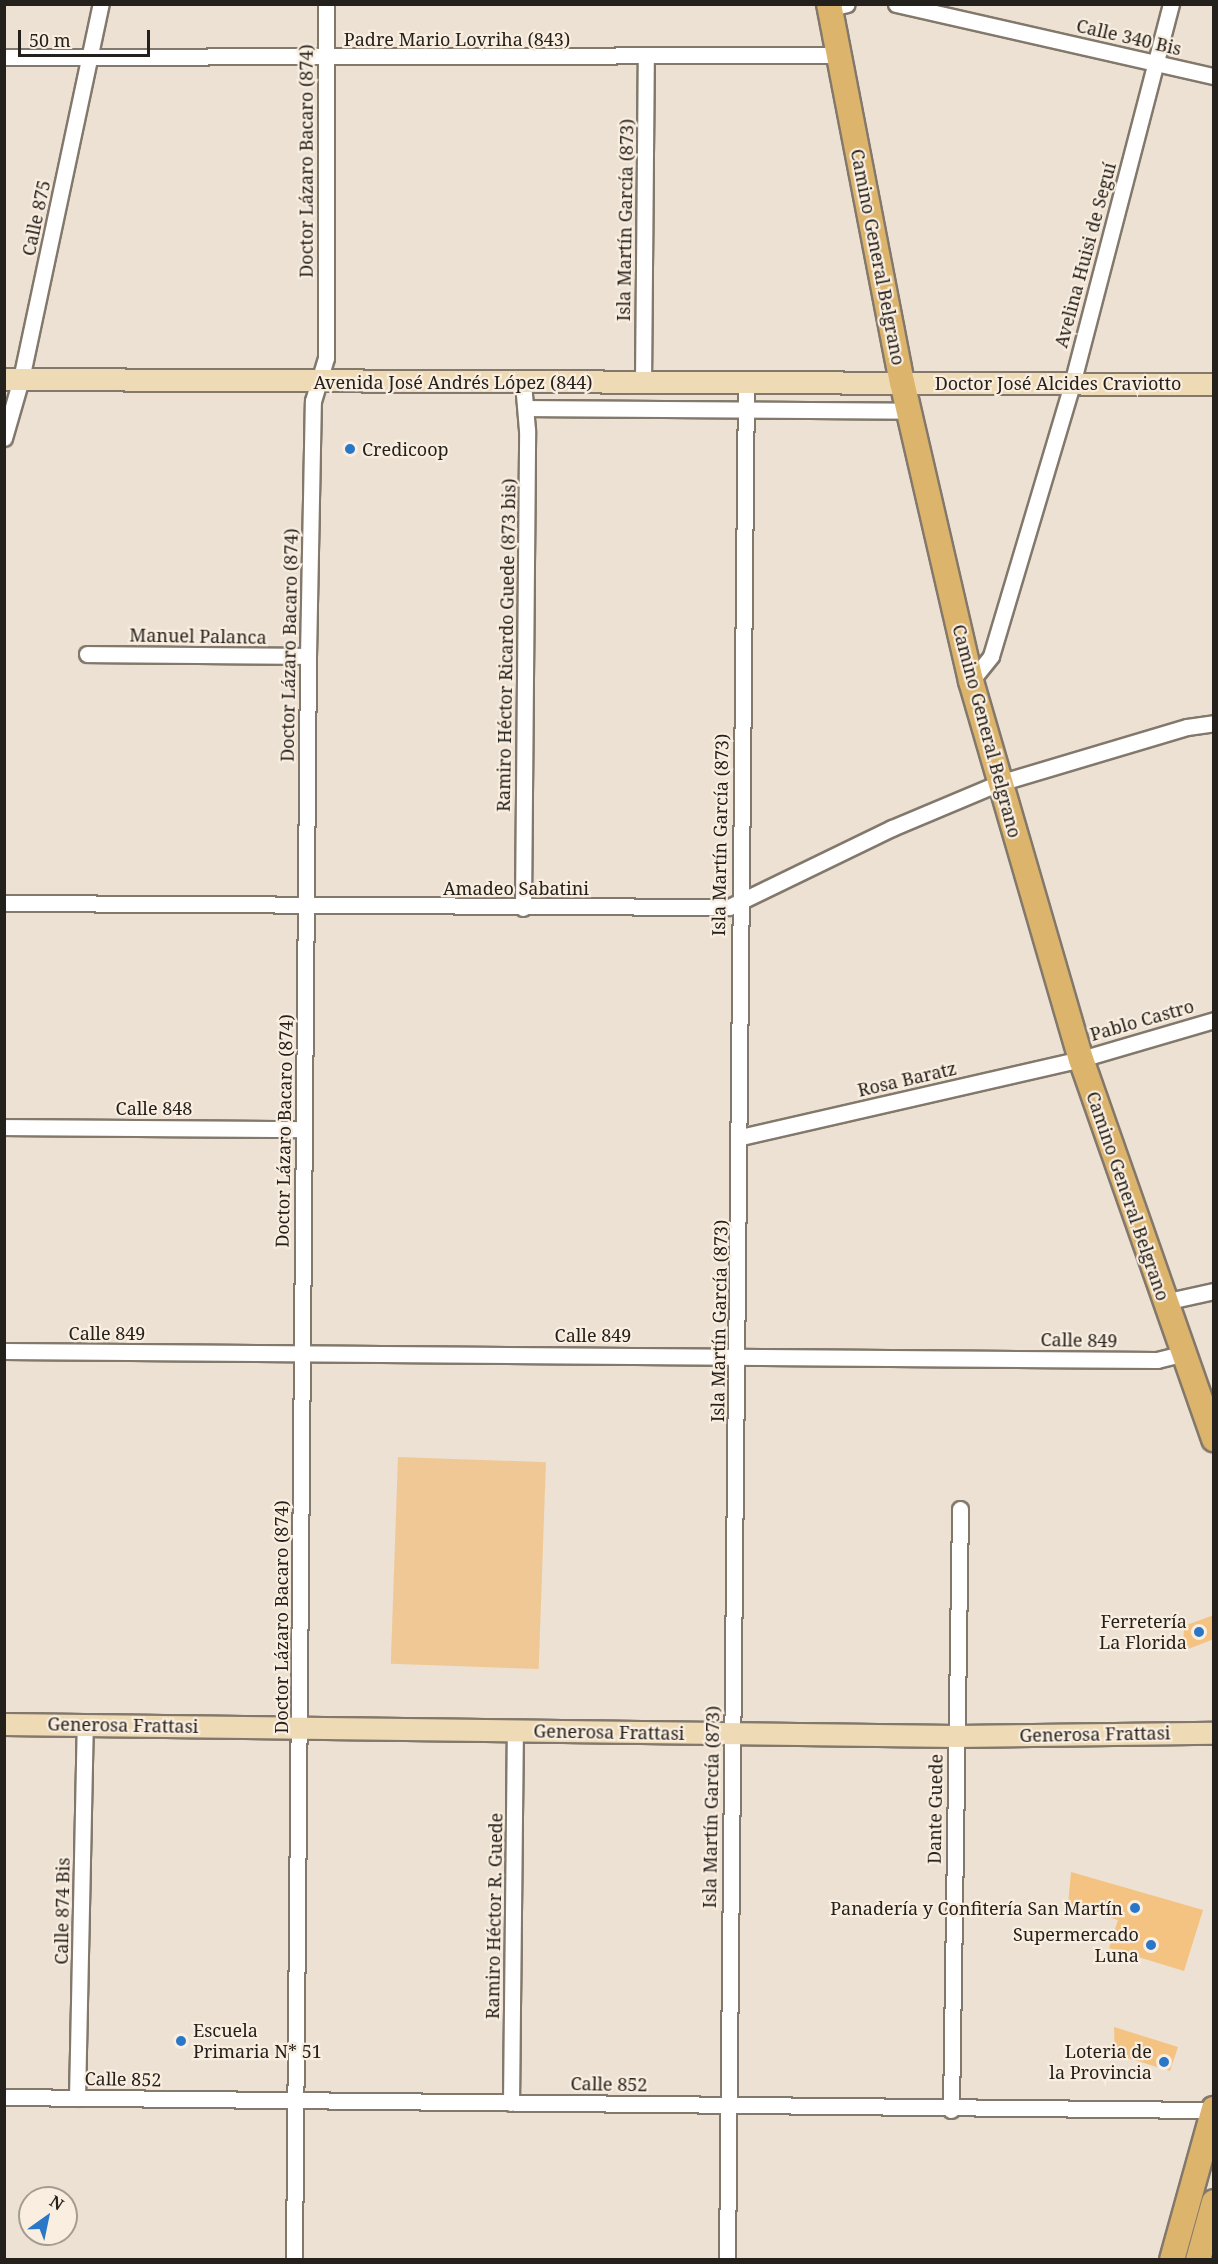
<!DOCTYPE html>
<meta charset="utf-8">
<style>
body{margin:0}
#map{position:relative;width:1218px;height:2264px;overflow:hidden;background:#ece1d3;font-family:"Noto Serif",serif}
div>[style]{position:absolute}
[style*='--x']{left:calc(var(--x)*1px);top:calc(var(--y)*1px);width:calc(var(--w)*1px);rotate:calc(var(--a)*1deg)}
.green>*{inset:0;background:#f0c896;transform-origin:0 0}
.building>*{inset:0;background:#f4c281}
.roads{filter:drop-shadow(2px 0 #82786b) drop-shadow(-2px 0 #82786b) drop-shadow(0 2px #82786b) drop-shadow(0 -2px #82786b)}
.street>*{height:15px;margin:-7.5px;padding:0 7.5px;transform-origin:7.5px;border-radius:7.5px;background:#fff}
.secondary>*{height:21px;margin:-10.5px;padding:0 10.5px;transform-origin:10.5px;border-radius:10.5px;background:#eedab5}
.primary>*{height:24px;margin:-12px;padding:0 12px;transform-origin:12px;border-radius:12px;background:#ddb46b}
.dots>*{width:16px;height:16px;translate:-50% -50%;box-sizing:border-box;border:3px solid #f9eee0;border-radius:50%}
span{translate:-50% -50%;white-space:nowrap;text-align:center;line-height:1.15;-webkit-text-stroke:4.5px #f9eee0;paint-order:stroke}
.street-label{font-size:18px;color:#24201b}
.poi-label{font-size:18px;color:#24201b}
.left{translate:0 -50%;text-align:left}
.right{translate:-100% -50%;text-align:right}
.frame{position:absolute;inset:0;border:6px solid #24201b;pointer-events:none}
.north{position:absolute;left:18px;top:2186px;width:60px;height:60px;box-sizing:border-box;background:#f9eee0;border:2px solid #a49c91;border-radius:50%;rotate:33deg;font-size:16px;font-weight:700;line-height:24px;text-align:center;color:#24201b}
.north::after{content:'';display:block;margin:auto;width:21px;height:27px;background:#2a77c7;clip-path:polygon(50% 0,100% 100%,50% 72%,0 100%)}
.scale{position:absolute;left:18px;top:30px;width:132px;height:27px;box-sizing:border-box;border:3px solid #24201b;border-top:0;padding-left:8px;font-size:18px;line-height:21px;white-space:nowrap;color:#24201b;-webkit-text-stroke:4px #f9eee0;paint-order:stroke}
</style>
<div id="map">
<div class="green">
<i style="left:398px;top:1457px;width:148px;height:207px;rotate:2deg"></i>
</div>
<div class="building">
<i style="clip-path:polygon(1214px 1615px,1214px 1639px,1183px 1651px,1184px 1626px)"></i>
<i style="clip-path:polygon(1071px 1872px,1203px 1910px,1184px 1971px,1109px 1948px,1118px 1920px,1068px 1905px)"></i>
<i style="clip-path:polygon(1114px 2027px,1178px 2047px,1170px 2071px,1115px 2054px)"></i>
</div>
<div class="roads">
<div class="street">
<i style="--x:896;--y:4;--w:326;--a:12.8"></i>
<i style="--x:830;--y:8;--w:17;--a:-13"></i>
<i style="--x:4;--y:57;--w:834;--a:-0.14"></i>
<i style="--x:643;--y:383;--w:325;--a:-89.5"></i>
<i style="--x:526;--y:408;--w:383;--a:0.4"></i>
<i style="--x:4;--y:438;--w:61;--a:-73.9"></i>
<i style="--x:21;--y:379;--w:383;--a:-78"></i>
<i style="--x:87;--y:654;--w:221;--a:0.5"></i>
<i style="--x:971;--y:681;--w:32;--a:-51"></i>
<i style="--x:991;--y:656;--w:284;--a:-73.4"></i>
<i style="--x:1072;--y:384;--w:393;--a:-75.4"></i>
<i style="--x:4;--y:903;--w:725;--a:0.32"></i>
<i style="--x:729;--y:907;--w:181;--a:-25.9"></i>
<i style="--x:892;--y:828;--w:116;--a:-22.8"></i>
<i style="--x:999;--y:783;--w:196;--a:-16.6"></i>
<i style="--x:1187;--y:727;--w:27;--a:-8"></i>
<i style="--x:523;--y:908;--w:478;--a:-89.5"></i>
<i style="--x:527;--y:430;--w:48;--a:-94.8"></i>
<i style="--x:4;--y:1127;--w:299;--a:0.4"></i>
<i style="--x:741;--y:1137;--w:349;--a:-12.9"></i>
<i style="--x:1081;--y:1059;--w:139;--a:-16.3"></i>
<i style="--x:1164;--y:1302;--w:51;--a:-12.4"></i>
<i style="--x:4;--y:1351;--w:1153;--a:0.45"></i>
<i style="--x:1157;--y:1360;--w:25;--a:-14"></i>
<i style="--x:4;--y:2097;--w:1209;--a:0.62"></i>
<i style="--x:77;--y:2098;--w:373;--a:-88.8"></i>
<i style="--x:511;--y:2103;--w:373;--a:-89.4"></i>
<i style="--x:951;--y:2110;--w:601;--a:-89.14"></i>
<i style="--x:294;--y:2260;--w:1604;--a:-89.5"></i>
<i style="--x:308;--y:656;--w:255;--a:-88.9"></i>
<i style="--x:313;--y:401;--w:45;--a:-73.2"></i>
<i style="--x:326;--y:358;--w:354;--a:-90"></i>
<i style="--x:727;--y:2260;--w:1877;--a:-89.42"></i>
</div>
<div class="secondary">
<i style="--x:4;--y:379;--w:1210;--a:0.24"></i>
<i style="--x:4;--y:1724;--w:952;--a:0.72"></i>
<i style="--x:956;--y:1736;--w:258;--a:-0.7"></i>
</div>
<div class="primary">
<i style="--x:829;--y:4;--w:385;--a:79.1"></i>
<i style="--x:902;--y:382;--w:307;--a:77"></i>
<i style="--x:971;--y:681;--w:394;--a:73.8"></i>
<i style="--x:1081;--y:1059;--w:403;--a:70.7"></i>
<i style="--x:1172;--y:2260;--w:157;--a:-74.5"></i>
<i style="--x:1198;--y:2260;--w:60;--a:-74.6"></i>
</div>
</div>
<div class="dots">
<i style="left:350px;top:449px;background:#2a77c7"></i>
<i style="left:1199px;top:1632px;background:#2a77c7"></i>
<i style="left:1135px;top:1908px;background:#2a77c7"></i>
<i style="left:1151px;top:1945px;background:#2a77c7"></i>
<i style="left:181px;top:2041px;background:#2a77c7"></i>
<i style="left:1164px;top:2062px;background:#2a77c7"></i>
</div>
<div class="street-label">
<span style="left:1129px;top:37px;rotate:13deg">Calle 340 Bis</span>
<span style="left:457px;top:39px">Padre Mario Lovriha (843)</span>
<span style="left:306px;top:161px;rotate:-90deg">Doctor Lázaro Bacaro (874)</span>
<span style="left:36px;top:218px;rotate:-78deg">Calle 875</span>
<span style="left:625px;top:220px;rotate:-89deg">Isla Martín García (873)</span>
<span style="left:1085px;top:255px;rotate:-75deg">Avelina Huisi de Seguí</span>
<span style="left:878px;top:257px;rotate:79deg">Camino General Belgrano</span>
<span style="left:453px;top:382px">Avenida José Andrés López (844)</span>
<span style="left:1058px;top:383px">Doctor José Alcides Craviotto</span>
<span style="left:198px;top:636px;rotate:1deg">Manuel Palanca</span>
<span style="left:289px;top:645px;rotate:-89deg">Doctor Lázaro Bacaro (874)</span>
<span style="left:506px;top:645px;rotate:-89deg">Ramiro Héctor Ricardo Guede (873 bis)</span>
<span style="left:987px;top:731px;rotate:75deg">Camino General Belgrano</span>
<span style="left:720px;top:835px;rotate:-89deg">Isla Martín García (873)</span>
<span style="left:516px;top:888px">Amadeo Sabatini</span>
<span style="left:1142px;top:1020px;rotate:-16deg">Pablo Castro</span>
<span style="left:907px;top:1079px;rotate:-13deg">Rosa Baratz</span>
<span style="left:154px;top:1108px">Calle 848</span>
<span style="left:284px;top:1131px;rotate:-89deg">Doctor Lázaro Bacaro (874)</span>
<span style="left:1128px;top:1196px;rotate:71deg">Camino General Belgrano</span>
<span style="left:719px;top:1321px;rotate:-89deg">Isla Martín García (873)</span>
<span style="left:107px;top:1333px">Calle 849</span>
<span style="left:593px;top:1335px">Calle 849</span>
<span style="left:1079px;top:1340px;rotate:1deg">Calle 849</span>
<span style="left:281px;top:1617px;rotate:-90deg">Doctor Lázaro Bacaro (874)</span>
<span style="left:123px;top:1725px;rotate:1deg">Generosa Frattasi</span>
<span style="left:609px;top:1732px;rotate:1deg">Generosa Frattasi</span>
<span style="left:1095px;top:1734px;rotate:-1deg">Generosa Frattasi</span>
<span style="left:711px;top:1807px;rotate:-89deg">Isla Martín García (873)</span>
<span style="left:935px;top:1809px;rotate:-89deg">Dante Guede</span>
<span style="left:62px;top:1911px;rotate:-89deg">Calle 874 Bis</span>
<span style="left:494px;top:1916px;rotate:-89deg">Ramiro Héctor R. Guede</span>
<span style="left:123px;top:2079px;rotate:1deg">Calle 852</span>
<span style="left:609px;top:2084px;rotate:1deg">Calle 852</span>
</div>
<div class="poi-label">
<span class="left" style="left:362px;top:449px">Credicoop</span>
<span class="right" style="left:1187px;top:1632px">Ferretería<br>La Florida</span>
<span class="right" style="left:1123px;top:1908px">Panadería y Confitería San Martín</span>
<span class="right" style="left:1139px;top:1945px">Supermercado<br>Luna</span>
<span class="left" style="left:193px;top:2041px">Escuela<br>Primaria N* 51</span>
<span class="right" style="left:1152px;top:2062px">Loteria de<br>la Provincia</span>
</div>
<div class="frame"></div>
<div class="north">N</div>
<div class="scale">50 m</div>
</div>
